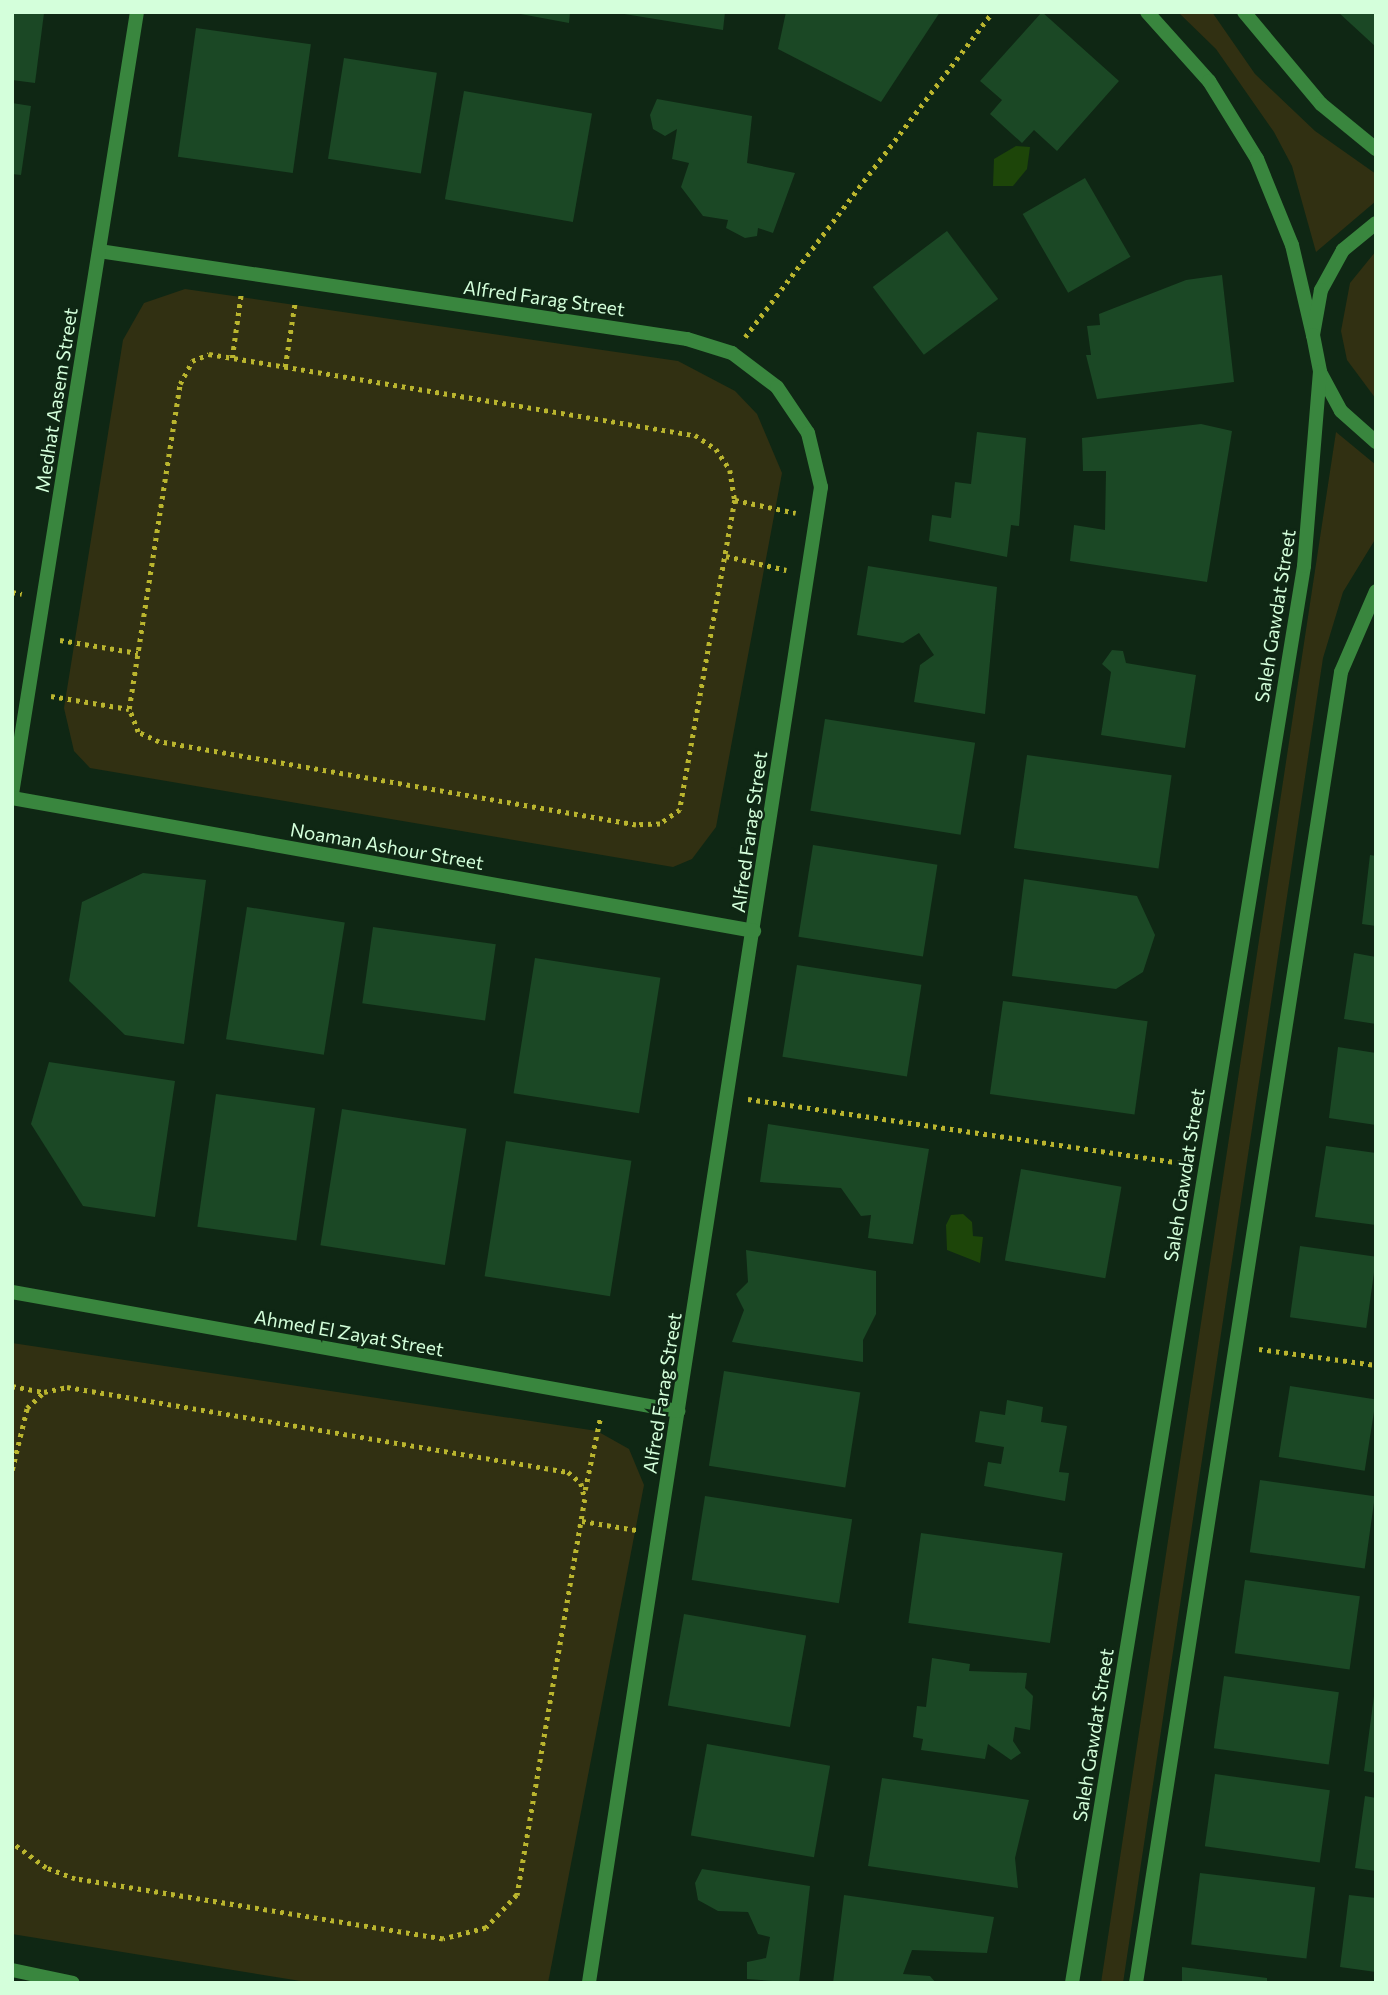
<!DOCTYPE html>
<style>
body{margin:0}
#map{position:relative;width:1388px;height:1995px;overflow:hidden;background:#0f2714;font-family:Commissioner,sans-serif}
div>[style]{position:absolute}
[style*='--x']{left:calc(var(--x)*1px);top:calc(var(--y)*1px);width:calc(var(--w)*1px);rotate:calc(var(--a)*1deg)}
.green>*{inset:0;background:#313012}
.water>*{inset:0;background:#1d4509}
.building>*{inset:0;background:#1b4825;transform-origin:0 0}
.path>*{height:4.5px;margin-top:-2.25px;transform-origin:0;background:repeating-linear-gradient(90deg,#bab52e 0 3.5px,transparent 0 8.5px)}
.minor>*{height:14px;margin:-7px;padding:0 7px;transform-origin:7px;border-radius:7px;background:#39863e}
.tertiary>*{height:14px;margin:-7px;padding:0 7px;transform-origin:7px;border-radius:7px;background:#39863e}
span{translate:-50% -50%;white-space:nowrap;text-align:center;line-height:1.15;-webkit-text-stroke:5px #0f2714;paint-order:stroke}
.street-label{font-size:19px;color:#d4ffdb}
.frame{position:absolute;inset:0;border:14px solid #d4ffdb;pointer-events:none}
</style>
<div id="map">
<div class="green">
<i style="clip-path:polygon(1178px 12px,1212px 12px,1255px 74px,1315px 131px,1376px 174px,1376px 201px,1316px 252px,1292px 166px,1274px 132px,1216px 49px)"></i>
<i style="clip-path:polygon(1376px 251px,1376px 399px,1347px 360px,1341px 331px,1350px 283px)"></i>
<i style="clip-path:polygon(185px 289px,678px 361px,735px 391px,757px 414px,782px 473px,716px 827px,692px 859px,673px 867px,90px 768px,74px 751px,64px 708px,123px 340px,144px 303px)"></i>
<i style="clip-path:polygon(1336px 432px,1376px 465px,1376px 538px,1343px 592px,1323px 658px,1123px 1983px,1101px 1983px)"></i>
<i style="clip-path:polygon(12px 1343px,597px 1431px,629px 1449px,644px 1485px,548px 1983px,313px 1983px,12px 1934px)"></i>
</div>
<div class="water">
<i style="clip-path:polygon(1016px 146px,1030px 147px,1027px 169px,1013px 186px,993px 186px,994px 159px)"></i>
<i style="clip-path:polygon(963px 1214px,972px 1222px,973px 1236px,983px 1237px,980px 1263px,947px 1250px,946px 1225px,951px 1215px)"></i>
</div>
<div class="building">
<i style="clip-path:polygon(12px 12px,44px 13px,35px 83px,12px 80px)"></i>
<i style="clip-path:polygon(510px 12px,570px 12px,569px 23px)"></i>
<i style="clip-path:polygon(612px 12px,725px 12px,723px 30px)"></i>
<i style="clip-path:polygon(786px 12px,940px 12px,881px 102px,778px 49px)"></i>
<i style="clip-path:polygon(1042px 12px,1119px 81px,1057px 151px,1034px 130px,1022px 143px,990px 114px,1002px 100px,980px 81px)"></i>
<i style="clip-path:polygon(1338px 12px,1376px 12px,1376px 47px)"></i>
<i style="left:196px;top:28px;width:116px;height:130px;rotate:8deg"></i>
<i style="left:344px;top:58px;width:94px;height:102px;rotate:9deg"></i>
<i style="left:464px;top:91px;width:130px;height:110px;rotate:10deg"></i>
<i style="clip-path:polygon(657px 99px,752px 116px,747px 163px,795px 173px,773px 233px,758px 228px,757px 236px,745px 238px,726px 228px,728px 220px,703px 216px,681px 187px,689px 163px,672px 159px,677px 129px,665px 136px,653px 129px,650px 115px)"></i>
<i style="clip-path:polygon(12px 103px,31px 106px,21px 175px,12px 174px)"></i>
<i style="left:1085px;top:178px;width:91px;height:72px;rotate:60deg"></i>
<i style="left:947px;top:231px;width:85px;height:93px;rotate:53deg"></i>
<i style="clip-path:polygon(1222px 275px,1234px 382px,1097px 399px,1086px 355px,1091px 355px,1087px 326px,1100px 325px,1099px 314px,1186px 280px)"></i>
<i style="clip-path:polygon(1201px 424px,1232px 431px,1207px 582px,1070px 561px,1074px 525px,1105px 530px,1106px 471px,1083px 471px,1082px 438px)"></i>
<i style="clip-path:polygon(977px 432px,1026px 438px,1019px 526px,1011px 525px,1007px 557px,929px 541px,932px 515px,951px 518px,955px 482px,971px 484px)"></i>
<i style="clip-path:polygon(868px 566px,997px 587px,985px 714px,914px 702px,920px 665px,934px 655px,919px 633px,903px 643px,857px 635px)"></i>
<i style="clip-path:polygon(1112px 650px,1123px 651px,1126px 663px,1196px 675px,1185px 748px,1101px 735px,1111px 672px,1102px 664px)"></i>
<i style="left:825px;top:719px;width:152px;height:93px;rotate:9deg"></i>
<i style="left:1027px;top:755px;width:146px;height:94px;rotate:8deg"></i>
<i style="left:813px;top:845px;width:126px;height:93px;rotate:9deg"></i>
<i style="clip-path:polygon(1370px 855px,1376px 856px,1376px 926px,1362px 924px)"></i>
<i style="clip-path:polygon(143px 873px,206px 880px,184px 1044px,125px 1035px,69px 981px,82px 902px)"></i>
<i style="clip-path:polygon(1024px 879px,1137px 896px,1155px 935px,1143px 972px,1116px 989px,1012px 976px)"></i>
<i style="left:247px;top:907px;width:99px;height:134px;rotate:9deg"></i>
<i style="left:373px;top:927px;width:124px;height:77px;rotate:8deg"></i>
<i style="clip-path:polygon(1354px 953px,1376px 957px,1376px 1024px,1344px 1019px)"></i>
<i style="left:535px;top:958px;width:127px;height:137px;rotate:9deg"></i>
<i style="left:797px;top:965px;width:126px;height:93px;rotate:9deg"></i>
<i style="left:1003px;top:1001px;width:146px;height:94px;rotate:8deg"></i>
<i style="clip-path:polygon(1338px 1047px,1376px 1053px,1376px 1125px,1329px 1118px)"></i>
<i style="clip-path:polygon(49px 1062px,175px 1081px,155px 1217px,83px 1206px,31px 1124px)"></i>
<i style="left:216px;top:1094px;width:100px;height:134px;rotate:8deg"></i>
<i style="left:342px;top:1109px;width:126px;height:138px;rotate:9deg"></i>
<i style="clip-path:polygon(768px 1124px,929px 1149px,913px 1244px,868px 1238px,871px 1215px,861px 1216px,841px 1188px,760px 1182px)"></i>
<i style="left:506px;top:1141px;width:127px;height:137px;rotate:9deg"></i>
<i style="clip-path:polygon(1326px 1146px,1376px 1153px,1376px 1225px,1315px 1217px)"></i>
<i style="left:1021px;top:1169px;width:102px;height:93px;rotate:10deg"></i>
<i style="left:1300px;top:1246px;width:77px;height:72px;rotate:8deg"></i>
<i style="clip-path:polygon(746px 1250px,876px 1271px,876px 1314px,863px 1340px,863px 1362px,732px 1342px,744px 1310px,736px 1294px,748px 1282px)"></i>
<i style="left:724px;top:1371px;width:138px;height:96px;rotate:9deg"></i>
<i style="left:1290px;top:1386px;width:87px;height:72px;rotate:9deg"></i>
<i style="clip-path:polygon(1007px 1400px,1043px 1407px,1041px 1422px,1067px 1426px,1059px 1472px,1069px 1473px,1065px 1501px,984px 1486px,988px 1462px,1001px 1464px,1004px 1447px,975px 1442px,980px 1411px,1005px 1415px)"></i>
<i style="left:1260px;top:1480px;width:116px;height:73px;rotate:8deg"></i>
<i style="left:705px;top:1496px;width:149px;height:85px;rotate:9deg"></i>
<i style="left:921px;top:1533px;width:143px;height:91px;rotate:8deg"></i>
<i style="left:1245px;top:1580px;width:116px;height:74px;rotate:8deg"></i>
<i style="left:684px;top:1614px;width:124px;height:93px;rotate:10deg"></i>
<i style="clip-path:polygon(932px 1658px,970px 1664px,969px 1671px,1027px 1673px,1025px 1688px,1033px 1696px,1030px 1730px,1015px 1727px,1013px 1741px,1021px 1753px,1011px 1760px,988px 1744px,985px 1759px,921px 1750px,923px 1739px,913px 1737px,917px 1706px,926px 1707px)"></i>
<i style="left:1224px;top:1676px;width:116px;height:73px;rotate:8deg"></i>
<i style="clip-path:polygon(1374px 1696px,1376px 1697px,1376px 1773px,1364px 1771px)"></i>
<i style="left:707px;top:1744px;width:125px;height:93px;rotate:10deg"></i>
<i style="left:1215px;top:1774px;width:116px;height:73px;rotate:8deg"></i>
<i style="clip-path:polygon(882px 1778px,1029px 1800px,1015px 1858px,1018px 1888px,868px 1866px)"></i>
<i style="clip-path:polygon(1365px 1796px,1376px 1798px,1376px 1871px,1355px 1868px)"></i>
<i style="clip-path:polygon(702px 1869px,810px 1886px,799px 1983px,747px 1979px,747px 1962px,766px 1958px,770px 1937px,758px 1934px,748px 1912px,718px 1911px,698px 1900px,695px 1883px)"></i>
<i style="left:1200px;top:1873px;width:116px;height:72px;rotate:7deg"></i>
<i style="clip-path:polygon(844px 1895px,994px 1917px,987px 1953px,912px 1950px,903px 1974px,930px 1976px,936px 1983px,833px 1983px)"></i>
<i style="clip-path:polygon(1349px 1895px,1376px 1898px,1376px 1972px,1340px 1967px)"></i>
<i style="clip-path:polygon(1182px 1967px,1267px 1978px,1267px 1983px,1182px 1983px)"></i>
</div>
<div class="path">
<i style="--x:745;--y:337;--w:409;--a:-52.7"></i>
<i style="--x:209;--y:354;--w:493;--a:9.5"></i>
<i style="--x:695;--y:435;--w:25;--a:34"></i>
<i style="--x:716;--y:449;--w:25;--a:56"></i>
<i style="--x:730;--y:470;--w:30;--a:81"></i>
<i style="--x:735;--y:500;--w:315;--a:100.1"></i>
<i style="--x:680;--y:810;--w:24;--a:145"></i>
<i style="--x:660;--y:824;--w:24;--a:178"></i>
<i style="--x:636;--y:825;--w:484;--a:-170.1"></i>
<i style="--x:159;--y:742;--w:23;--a:-155"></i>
<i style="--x:138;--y:732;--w:25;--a:-111"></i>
<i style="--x:129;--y:709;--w:329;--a:-81.1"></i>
<i style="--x:180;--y:384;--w:26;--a:-62"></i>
<i style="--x:192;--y:361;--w:18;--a:-22"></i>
<i style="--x:232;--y:358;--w:65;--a:-82"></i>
<i style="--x:285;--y:367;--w:66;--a:-81.3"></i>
<i style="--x:735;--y:500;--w:62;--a:12"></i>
<i style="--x:726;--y:556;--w:62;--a:13.1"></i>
<i style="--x:12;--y:592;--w:10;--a:11"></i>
<i style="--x:60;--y:640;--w:79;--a:9.5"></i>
<i style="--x:51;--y:696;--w:79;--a:9.5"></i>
<i style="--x:748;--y:1099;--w:440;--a:8.4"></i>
<i style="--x:1259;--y:1349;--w:118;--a:7.8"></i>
<i style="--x:12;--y:1386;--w:32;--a:11"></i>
<i style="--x:12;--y:1470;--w:64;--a:-76.4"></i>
<i style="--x:27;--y:1408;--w:23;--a:-43"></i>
<i style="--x:44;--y:1392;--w:24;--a:-12"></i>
<i style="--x:67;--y:1387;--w:508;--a:9.63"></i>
<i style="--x:568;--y:1472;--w:17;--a:40"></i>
<i style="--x:581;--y:1483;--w:16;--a:76"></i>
<i style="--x:585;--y:1499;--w:402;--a:99.7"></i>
<i style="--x:517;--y:1895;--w:45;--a:133.2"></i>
<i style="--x:486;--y:1928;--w:44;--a:165.7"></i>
<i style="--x:443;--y:1939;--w:373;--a:-170.7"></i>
<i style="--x:75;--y:1879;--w:31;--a:-159"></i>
<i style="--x:46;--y:1868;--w:42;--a:-143.7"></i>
<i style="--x:585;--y:1490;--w:73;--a:-78.1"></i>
<i style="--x:582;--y:1521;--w:55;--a:9.5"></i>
</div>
<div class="minor">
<i style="--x:99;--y:251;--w:595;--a:8.51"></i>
<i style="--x:687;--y:339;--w:47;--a:17.3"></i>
<i style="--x:732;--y:353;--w:56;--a:37.1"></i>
<i style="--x:777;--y:387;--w:55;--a:56"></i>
<i style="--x:808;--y:433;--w:56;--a:76.5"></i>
<i style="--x:821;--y:487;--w:1514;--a:98.82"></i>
<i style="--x:12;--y:794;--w:792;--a:-80.92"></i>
<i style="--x:12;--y:798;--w:754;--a:10.16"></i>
<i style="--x:12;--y:1292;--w:677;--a:10.13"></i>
<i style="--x:12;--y:1970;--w:62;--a:12"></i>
</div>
<div class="tertiary">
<i style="--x:1147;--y:12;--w:93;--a:48.1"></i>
<i style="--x:1209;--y:81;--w:92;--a:58.4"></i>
<i style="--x:1257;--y:159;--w:93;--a:67.9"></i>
<i style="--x:1292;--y:245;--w:92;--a:76.9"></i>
<i style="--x:1244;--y:12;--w:120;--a:50.1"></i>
<i style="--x:1321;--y:104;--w:71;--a:39.3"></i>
<i style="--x:1376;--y:223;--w:43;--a:140.7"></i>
<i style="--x:1343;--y:250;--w:46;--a:118.8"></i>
<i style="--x:1321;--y:290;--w:46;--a:100.1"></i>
<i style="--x:1313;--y:335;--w:38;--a:79"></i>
<i style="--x:1320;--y:372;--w:44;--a:61.7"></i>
<i style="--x:1341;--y:411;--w:47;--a:41.5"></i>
<i style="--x:1072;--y:1983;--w:1436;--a:-80.7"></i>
<i style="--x:1304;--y:566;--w:195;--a:-85.3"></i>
<i style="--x:1136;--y:1983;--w:1327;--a:-81.11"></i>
<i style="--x:1341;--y:672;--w:88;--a:-66.6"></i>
</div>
<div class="street-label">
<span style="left:544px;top:298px;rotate:8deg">Alfred Farag Street</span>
<span style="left:56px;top:400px;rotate:-81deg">Medhat Aasem Street</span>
<span style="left:1275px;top:616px;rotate:-81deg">Saleh Gawdat Street</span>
<span style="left:749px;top:832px;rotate:-82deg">Alfred Farag Street</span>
<span style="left:387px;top:846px;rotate:10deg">Noaman Ashour Street</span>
<span style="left:1184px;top:1175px;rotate:-81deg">Saleh Gawdat Street</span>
<span style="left:349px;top:1333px;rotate:10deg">Ahmed El Zayat Street</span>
<span style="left:662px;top:1393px;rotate:-81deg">Alfred Farag Street</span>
<span style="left:1093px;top:1735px;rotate:-81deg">Saleh Gawdat Street</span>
</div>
<div class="frame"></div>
</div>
